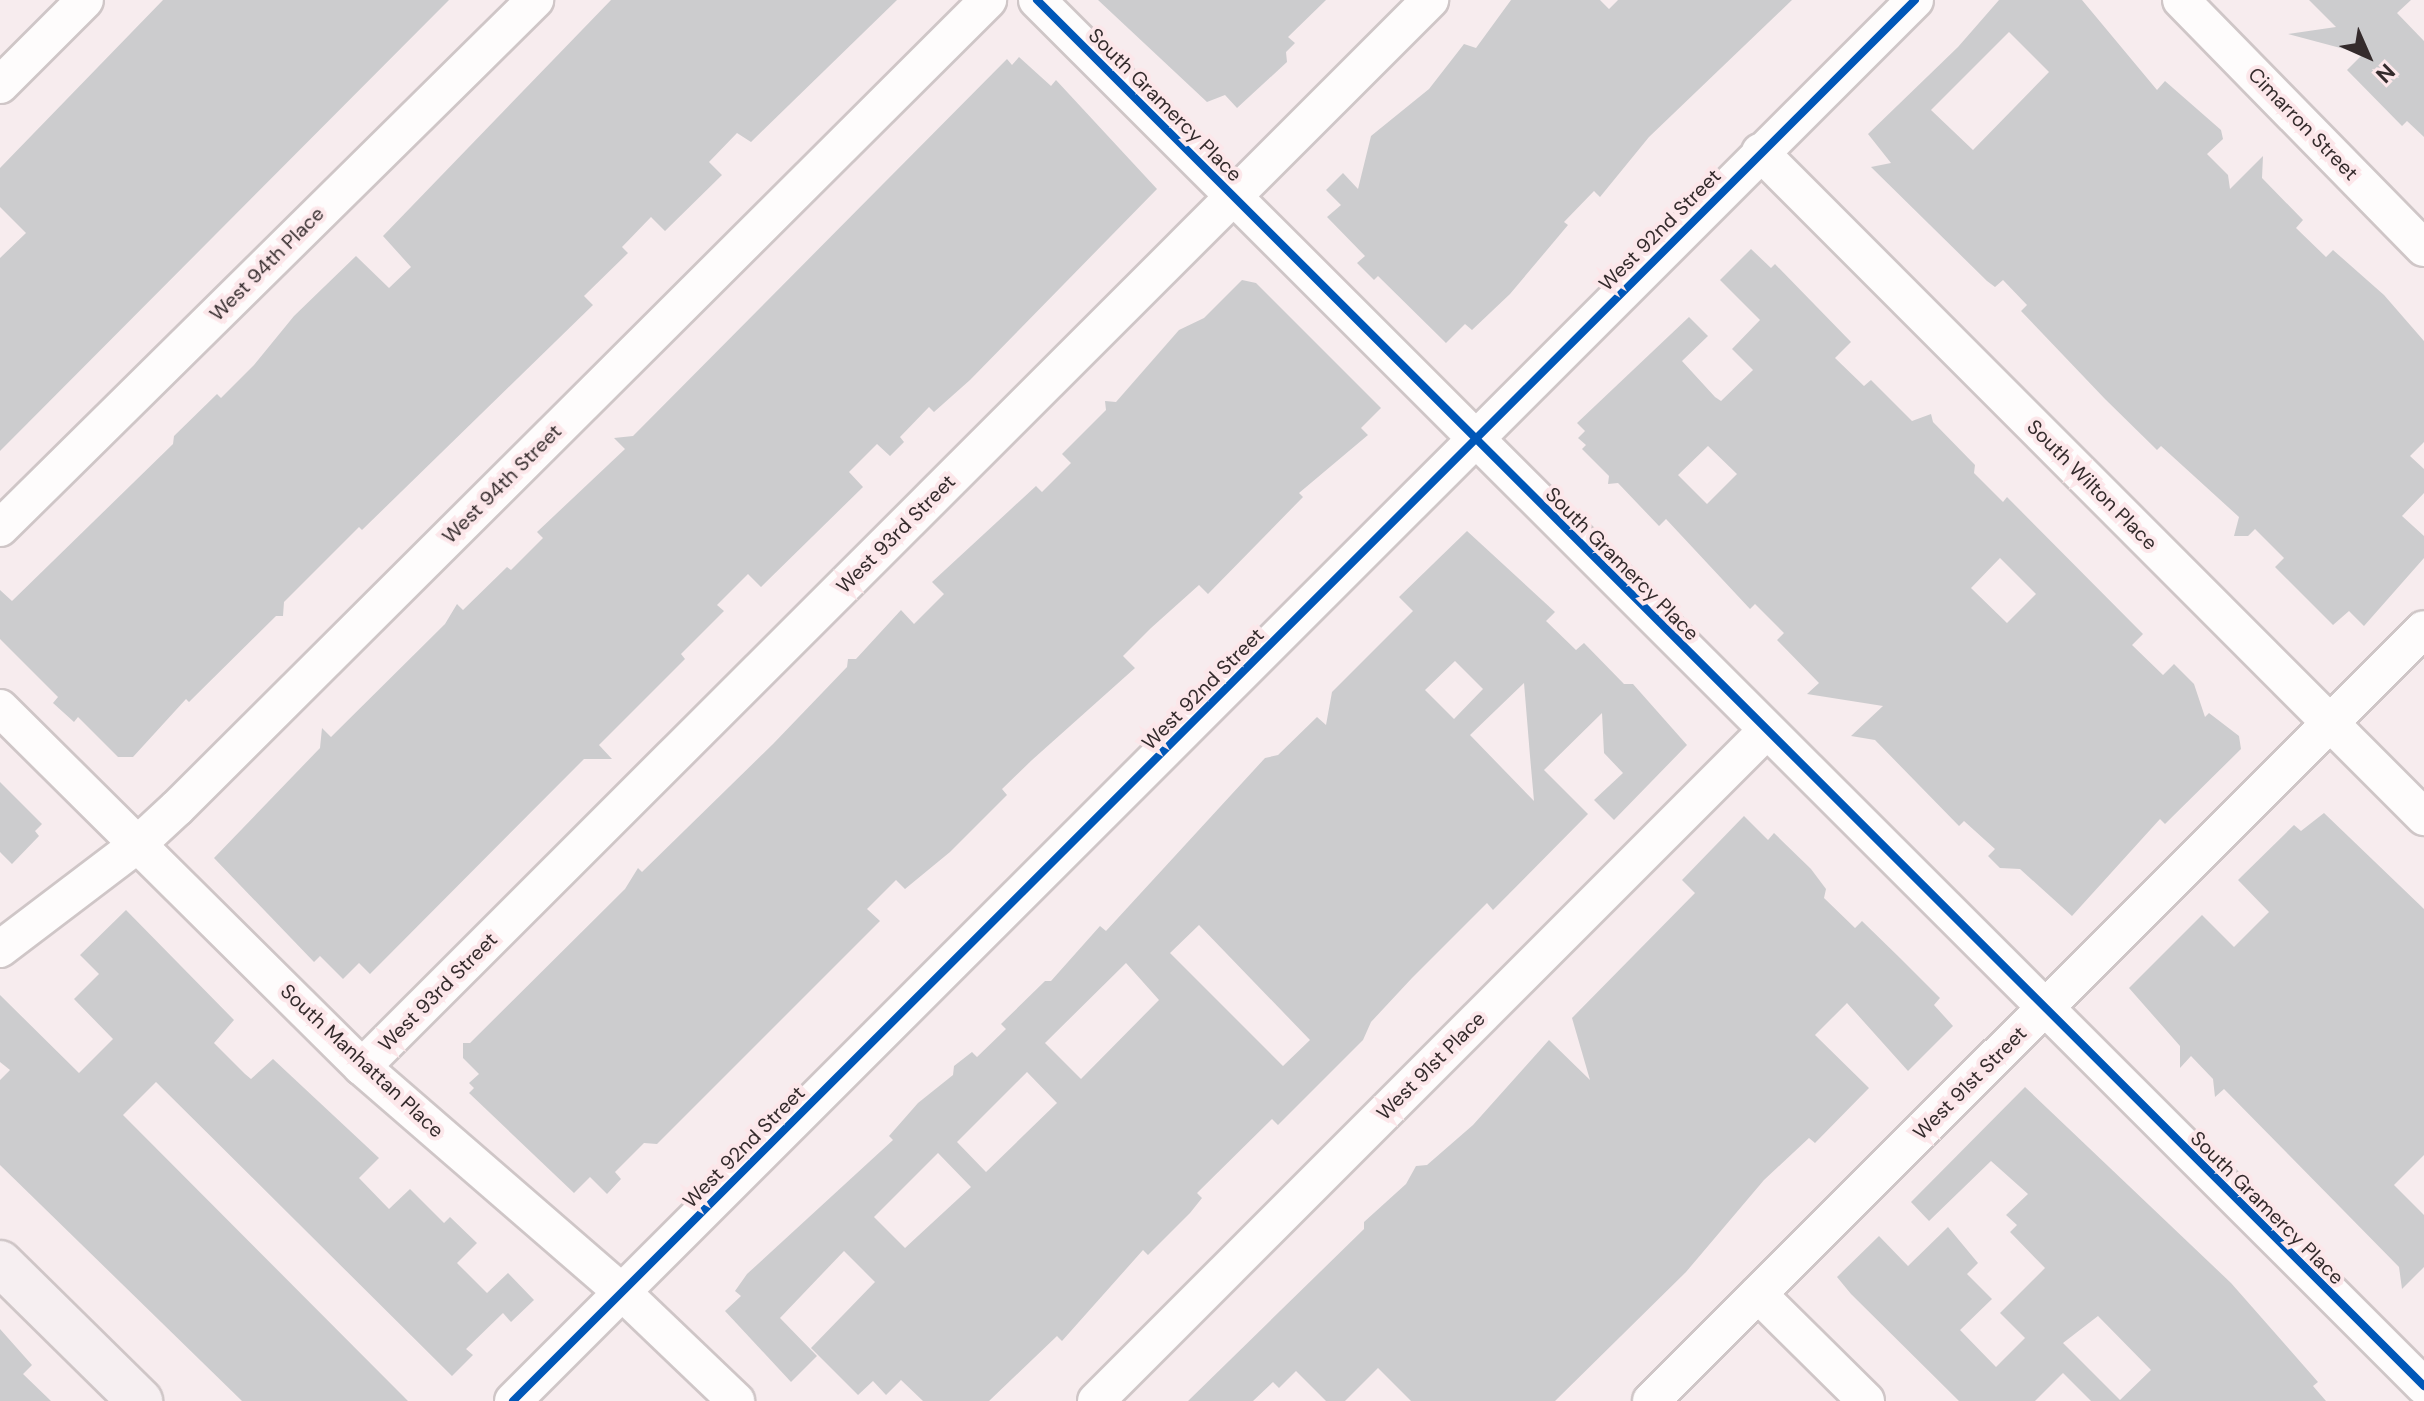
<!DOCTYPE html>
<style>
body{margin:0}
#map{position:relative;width:2424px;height:1401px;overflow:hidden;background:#f7ecee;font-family:"DM Sans",sans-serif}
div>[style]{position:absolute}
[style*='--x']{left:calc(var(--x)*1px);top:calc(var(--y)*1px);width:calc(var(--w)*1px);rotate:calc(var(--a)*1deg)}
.building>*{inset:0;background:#ccccce}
.roads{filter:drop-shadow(2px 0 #cfc6c7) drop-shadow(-2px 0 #cfc6c7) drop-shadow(0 2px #cfc6c7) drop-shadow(0 -2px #cfc6c7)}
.minor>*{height:36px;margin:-18px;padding:0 18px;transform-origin:18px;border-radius:18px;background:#fefcfc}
.major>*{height:44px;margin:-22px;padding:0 22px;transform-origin:22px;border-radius:22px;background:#f6eff1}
.cycleway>*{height:8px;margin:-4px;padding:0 4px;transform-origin:4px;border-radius:4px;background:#0057b8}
span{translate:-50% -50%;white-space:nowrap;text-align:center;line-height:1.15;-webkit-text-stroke:8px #fce7ea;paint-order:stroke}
.street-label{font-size:20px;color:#342b2c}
.north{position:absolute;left:2328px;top:16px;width:80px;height:80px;-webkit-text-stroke:6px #fce7ea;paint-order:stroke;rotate:135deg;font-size:22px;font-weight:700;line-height:32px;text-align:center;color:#342b2c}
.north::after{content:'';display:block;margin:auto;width:28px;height:36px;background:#342b2c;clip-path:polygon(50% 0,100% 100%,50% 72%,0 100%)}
</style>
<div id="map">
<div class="building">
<i style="clip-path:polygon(163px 0,449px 0,0 451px,0 258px,26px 233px,0 207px,0 168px)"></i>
<i style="clip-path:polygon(611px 0,897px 0,751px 142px,737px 133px,709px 162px,722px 175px,665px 231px,651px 217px,622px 247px,628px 253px,584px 296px,593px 305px,362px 530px,359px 527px,284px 602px,283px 616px,276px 616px,189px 702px,186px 699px,133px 757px,118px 757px,78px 717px,74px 722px,53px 703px,58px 697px,0 639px,0 590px,12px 601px,173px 444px,174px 436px,217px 394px,221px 398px,254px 365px,294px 316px,356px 256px,389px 288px,411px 267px,383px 236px)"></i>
<i style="clip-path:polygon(1098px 0,1326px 0,1288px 37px,1295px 43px,1286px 52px,1287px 62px,1237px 108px,1225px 95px,1207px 102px)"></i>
<i style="clip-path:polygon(1511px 0,1600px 0,1609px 9px,1618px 0,1792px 0,1649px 137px,1600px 197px,1594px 191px,1564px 222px,1568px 225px,1510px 294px,1472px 330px,1465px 324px,1446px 343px,1378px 276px,1374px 280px,1357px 263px,1365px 256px,1327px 217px,1341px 205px,1326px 190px,1343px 173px,1358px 189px,1371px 136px,1429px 89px,1464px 44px,1476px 48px)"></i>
<i style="clip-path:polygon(evenodd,1999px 0,2082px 0,2157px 90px,2165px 81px,2221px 130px,2223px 139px,2207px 154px,2228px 175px,2230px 189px,2263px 156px,2262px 178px,2303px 220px,2296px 228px,2326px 257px,2333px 250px,2384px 295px,2424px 341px,2424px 442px,2410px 456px,2424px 469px,2424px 493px,2402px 516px,2424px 536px,2424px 558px,2364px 626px,2349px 611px,2333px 625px,2275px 567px,2284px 558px,2255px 529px,2248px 536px,2234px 536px,2239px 517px,2161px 446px,2157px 450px,2105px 399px,2021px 311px,2027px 305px,2003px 280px,1995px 287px,1987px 281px,1871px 167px,1891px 163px,1868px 134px,1958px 47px,1999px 0,2009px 32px,2049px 72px,1973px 150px,1931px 110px,2009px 32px)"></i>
<i style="clip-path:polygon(2309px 0,2411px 0,2397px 13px,2424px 41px,2424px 137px,2407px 121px,2402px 126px,2347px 70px,2363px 54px,2288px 34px,2336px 27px)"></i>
<i style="clip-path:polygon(1019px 57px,1051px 86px,1056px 80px,1157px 189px,970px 380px,934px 412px,929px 407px,900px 437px,904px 442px,890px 456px,877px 444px,849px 472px,863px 487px,761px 587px,748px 574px,717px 605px,724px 611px,681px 654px,685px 659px,599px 745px,612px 759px,584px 759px,370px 974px,359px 963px,343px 979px,320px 956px,314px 962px,214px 858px,320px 748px,322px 728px,331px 737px,445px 624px,457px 604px,463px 610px,507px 567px,511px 570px,543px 538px,537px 532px,625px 449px,614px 438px,633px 436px,1007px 59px,1012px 65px)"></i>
<i style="clip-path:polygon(evenodd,1751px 249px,1771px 268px,1775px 264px,1851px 342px,1835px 358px,1864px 386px,1871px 380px,1912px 421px,1931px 414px,1933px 422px,1975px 465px,1974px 473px,2003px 502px,2007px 497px,2143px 634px,2132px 645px,2163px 675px,2174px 664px,2194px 684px,2205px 717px,2209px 713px,2239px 736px,2241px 749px,2165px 824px,2160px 819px,2072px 916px,2020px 869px,2000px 868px,1988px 856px,1995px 849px,1964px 821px,1959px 826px,1875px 740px,1851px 736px,1883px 706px,1807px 694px,1819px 683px,1777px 640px,1784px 633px,1755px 604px,1750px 609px,1666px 519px,1659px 526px,1618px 483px,1608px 484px,1609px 476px,1582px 449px,1586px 445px,1578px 438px,1585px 431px,1577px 423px,1689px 317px,1708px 336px,1682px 361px,1715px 397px,1721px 401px,1753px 370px,1732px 349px,1760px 320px,1720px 280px,1751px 249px,1708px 446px,1737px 474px,1707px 504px,1678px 475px,1708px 446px,1751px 249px,2000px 558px,2036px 594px,2007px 623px,1971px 588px,2000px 558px)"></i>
<i style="clip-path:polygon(1242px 280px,1256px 283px,1381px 408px,1361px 428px,1368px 435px,1299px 493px,1303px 497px,1208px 594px,1199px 585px,1151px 628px,1123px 656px,1135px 668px,1032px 760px,1002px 789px,1007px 795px,950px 852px,905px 889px,896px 880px,867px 909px,880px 921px,657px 1144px,644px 1143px,615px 1172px,621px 1179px,607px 1194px,590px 1177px,574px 1193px,469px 1093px,474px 1088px,469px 1083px,479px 1074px,463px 1058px,463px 1043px,470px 1043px,625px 889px,638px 868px,642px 872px,773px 744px,847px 667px,848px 659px,856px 659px,901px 610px,914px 624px,944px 594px,932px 582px,1036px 486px,1042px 492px,1071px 463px,1062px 454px,1106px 410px,1105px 401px,1116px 402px,1179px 330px,1204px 318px)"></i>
<i style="clip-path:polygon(evenodd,1467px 531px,1555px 612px,1546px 621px,1576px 650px,1584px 643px,1624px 684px,1633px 684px,1687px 745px,1614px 820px,1594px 800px,1623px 773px,1604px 753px,1602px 713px,1544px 770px,1588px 814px,1493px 910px,1487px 903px,1412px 978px,1371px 1022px,1363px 1040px,1278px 1125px,1272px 1119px,1197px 1193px,1202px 1198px,1190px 1213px,1148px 1255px,1143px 1250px,1062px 1341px,1057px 1336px,989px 1401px,923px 1401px,901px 1380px,886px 1395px,873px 1381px,858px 1395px,811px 1348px,875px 1282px,844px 1251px,780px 1318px,817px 1356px,791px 1382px,725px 1311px,741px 1296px,735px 1291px,747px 1274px,893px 1140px,889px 1136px,918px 1103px,953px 1075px,954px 1066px,972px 1052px,977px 1057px,1006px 1029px,1001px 1024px,1045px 981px,1051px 981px,1100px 926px,1106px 931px,1265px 758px,1278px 755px,1317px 717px,1326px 725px,1332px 692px,1413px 611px,1399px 597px,1467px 531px,1455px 661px,1483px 689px,1454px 719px,1425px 690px,1455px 661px,1467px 531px,1524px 683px,1530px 756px,1534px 801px,1470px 735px,1524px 683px,1467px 531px,1199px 925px,1310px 1040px,1283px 1066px,1170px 953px,1199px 925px,1467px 531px,1126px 963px,1159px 1000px,1081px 1079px,1045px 1043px,1126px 963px,1467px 531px,1027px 1072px,1057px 1103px,986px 1172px,957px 1142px,1027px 1072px,1467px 531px,938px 1153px,971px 1187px,905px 1248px,874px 1217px,938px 1153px)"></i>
<i style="clip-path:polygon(0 782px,42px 824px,35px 831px,39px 836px,12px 864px,0 852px)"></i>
<i style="clip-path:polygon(2324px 813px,2424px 909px,2424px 1155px,2394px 1185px,2424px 1215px,2424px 1267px,2402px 1289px,2399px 1267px,2224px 1089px,2215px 1097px,2213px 1079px,2191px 1056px,2180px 1068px,2180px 1046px,2129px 988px,2202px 915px,2234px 947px,2269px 912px,2238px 880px,2294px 825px,2301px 831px)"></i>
<i style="clip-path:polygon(1744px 816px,1768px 840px,1774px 833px,1811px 869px,1826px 889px,1824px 898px,1855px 928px,1862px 921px,1900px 958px,1940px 998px,1934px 1005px,1953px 1026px,1908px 1071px,1847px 1003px,1815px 1035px,1869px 1088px,1815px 1143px,1809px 1138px,1764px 1180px,1686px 1272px,1555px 1401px,1411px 1401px,1378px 1368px,1345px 1401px,1326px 1401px,1296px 1371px,1279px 1388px,1273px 1382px,1253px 1401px,1188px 1401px,1364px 1229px,1364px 1222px,1406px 1184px,1416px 1166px,1427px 1165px,1473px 1125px,1549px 1040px,1590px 1080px,1572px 1018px,1695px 893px,1682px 880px)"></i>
<i style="clip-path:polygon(126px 910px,234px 1020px,214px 1043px,245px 1074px,251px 1079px,273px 1059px,379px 1158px,359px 1178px,389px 1209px,410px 1189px,444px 1223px,450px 1217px,477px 1243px,457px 1263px,487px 1293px,508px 1273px,534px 1300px,511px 1322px,503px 1313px,466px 1349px,473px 1355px,452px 1376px,156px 1082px,123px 1115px,408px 1401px,242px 1401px,0 1165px,0 1080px,10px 1070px,0 1062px,0 995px,79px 1073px,113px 1039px,74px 999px,99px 974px,80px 955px)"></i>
<i style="clip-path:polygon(evenodd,2025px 1087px,2231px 1283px,2318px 1382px,2313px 1386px,2326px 1401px,2091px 1401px,2063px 1373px,2035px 1401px,1959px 1401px,1851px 1294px,1837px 1277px,1879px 1236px,1908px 1266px,1948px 1227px,1978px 1263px,1967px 1274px,1992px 1299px,1960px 1330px,1996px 1367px,2025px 1338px,2000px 1313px,2045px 1268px,2010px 1232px,2017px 1225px,2006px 1215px,2028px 1194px,1991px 1161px,1929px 1221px,1911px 1202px,2025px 1087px,2098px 1316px,2151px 1370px,2120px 1400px,2063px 1343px,2098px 1316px)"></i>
<i style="clip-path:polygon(0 1329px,32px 1365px,23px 1374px,51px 1401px,0 1401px)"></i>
</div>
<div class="roads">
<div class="minor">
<i style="--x:1037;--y:0;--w:1961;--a:44.98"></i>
<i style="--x:2181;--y:0;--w:347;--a:45.6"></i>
<i style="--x:0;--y:85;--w:120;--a:-45"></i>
<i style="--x:1760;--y:152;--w:940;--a:45.04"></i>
<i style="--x:0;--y:528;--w:752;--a:-44.62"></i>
<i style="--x:0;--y:708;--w:510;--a:44.76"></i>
<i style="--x:362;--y:1067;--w:344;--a:40.9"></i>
<i style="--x:622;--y:1292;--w:158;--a:43.7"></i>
<i style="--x:0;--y:949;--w:172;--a:-37.2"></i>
<i style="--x:137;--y:845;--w:54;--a:-42.8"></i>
<i style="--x:177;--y:808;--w:1145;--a:-44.89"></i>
<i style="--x:362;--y:1067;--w:1510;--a:-44.97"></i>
<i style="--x:1758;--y:1294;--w:152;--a:44.7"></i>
<i style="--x:513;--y:1401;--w:1982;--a:-44.98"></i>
<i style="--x:1096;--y:1401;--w:948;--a:-45"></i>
<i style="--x:1651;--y:1401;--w:1092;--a:-44.96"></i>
</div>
<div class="major">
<i style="--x:0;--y:1263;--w:197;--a:44.6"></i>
</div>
</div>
<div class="cycleway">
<i style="--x:1037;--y:0;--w:1961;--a:44.98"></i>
<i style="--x:513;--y:1401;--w:1982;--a:-44.98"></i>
</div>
<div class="street-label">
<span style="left:1165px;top:105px;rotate:45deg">South Gramercy Place</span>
<span style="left:2303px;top:124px;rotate:46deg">Cimarron Street</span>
<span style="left:1660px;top:230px;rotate:-45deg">West 92nd Street</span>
<span style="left:267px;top:264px;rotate:-45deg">West 94th Place</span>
<span style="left:502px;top:484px;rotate:-45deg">West 94th Street</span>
<span style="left:2092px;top:485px;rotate:45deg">South Wilton Place</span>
<span style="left:896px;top:534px;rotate:-45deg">West 93rd Street</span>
<span style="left:1622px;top:564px;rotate:45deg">South Gramercy Place</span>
<span style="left:1203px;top:689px;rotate:-45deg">West 92nd Street</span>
<span style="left:438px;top:992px;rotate:-45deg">West 93rd Street</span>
<span style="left:362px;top:1061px;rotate:43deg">South Manhattan Place</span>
<span style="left:1431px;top:1066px;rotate:-45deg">West 91st Place</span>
<span style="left:1970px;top:1083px;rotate:-45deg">West 91st Street</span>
<span style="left:744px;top:1147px;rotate:-45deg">West 92nd Street</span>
<span style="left:2267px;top:1208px;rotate:45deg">South Gramercy Place</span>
</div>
<div class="north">N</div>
</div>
